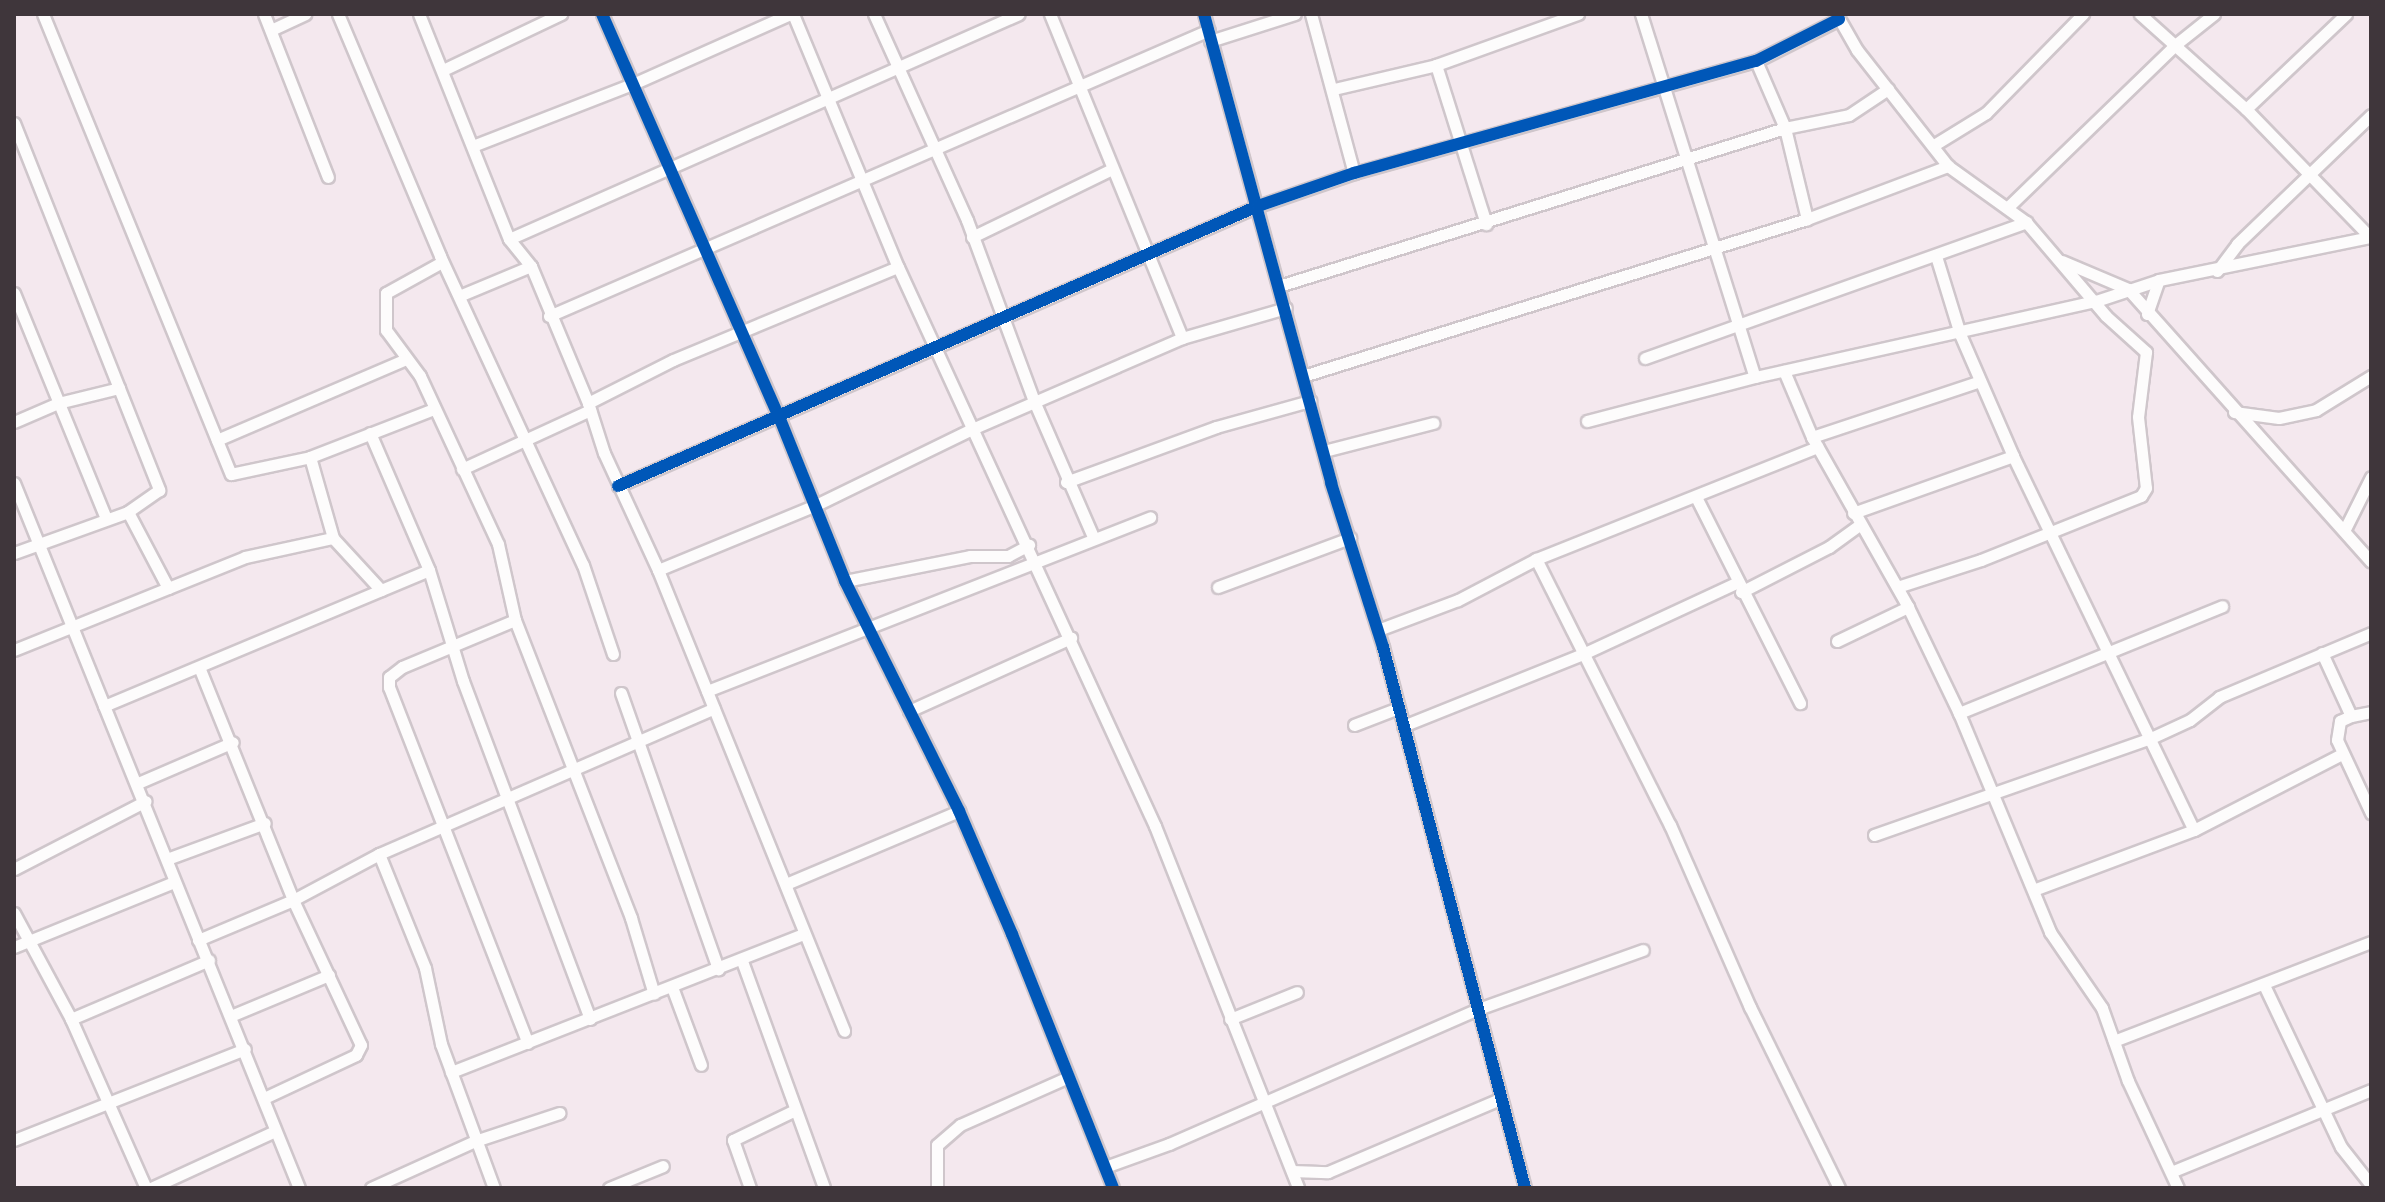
<!DOCTYPE html>
<style>
body{margin:0}
#map{position:relative;width:2385px;height:1202px;overflow:hidden;background:#f4e8ee;font-family:Spectral,serif}
div>[style]{position:absolute}
[style*='--x']{left:calc(var(--x)*1px);top:calc(var(--y)*1px);width:calc(var(--w)*1px);rotate:calc(var(--a)*1deg)}
.roads{filter:drop-shadow(2px 0 #cfc6cb) drop-shadow(-2px 0 #cfc6cb) drop-shadow(0 2px #cfc6cb) drop-shadow(0 -2px #cfc6cb)}
.street>*{height:11px;margin:-5.5px;padding:0 5.5px;transform-origin:5.5px;border-radius:5.5px;background:#fdfcfc}
.cycleway>*{height:12px;margin:-6px;padding:0 6px;transform-origin:6px;border-radius:6px;background:#0057b8}
span{translate:-50% -50%;white-space:nowrap;text-align:center;line-height:1.15;-webkit-text-stroke:6px #fff;paint-order:stroke}
.frame{position:absolute;inset:0;border:16px solid #3f363b;pointer-events:none}
</style>
<div id="map">
<div class="roads">
<div class="street">
<i style="--x:43;--y:14;--w:497;--a:67.8"></i>
<i style="--x:231;--y:474;--w:81;--a:-12.1"></i>
<i style="--x:310;--y:457;--w:133;--a:-21.2"></i>
<i style="--x:264;--y:14;--w:175;--a:68.6"></i>
<i style="--x:338;--y:14;--w:263;--a:67.1"></i>
<i style="--x:440;--y:256;--w:340;--a:65.2"></i>
<i style="--x:583;--y:565;--w:94;--a:71.4"></i>
<i style="--x:419;--y:14;--w:242;--a:68.2"></i>
<i style="--x:509;--y:239;--w:35;--a:51"></i>
<i style="--x:531;--y:266;--w:148;--a:67.4"></i>
<i style="--x:588;--y:403;--w:52;--a:72.3"></i>
<i style="--x:604;--y:453;--w:129;--a:65.2"></i>
<i style="--x:658;--y:570;--w:497;--a:68"></i>
<i style="--x:602;--y:14;--w:437;--a:66.3"></i>
<i style="--x:778;--y:414;--w:180;--a:68.1"></i>
<i style="--x:845;--y:581;--w:257;--a:63.6"></i>
<i style="--x:959;--y:811;--w:134;--a:66.7"></i>
<i style="--x:1012;--y:934;--w:273;--a:68.3"></i>
<i style="--x:793;--y:14;--w:274;--a:67.5"></i>
<i style="--x:898;--y:267;--w:615;--a:65.31"></i>
<i style="--x:1155;--y:826;--w:389;--a:68.4"></i>
<i style="--x:874;--y:14;--w:226;--a:65.7"></i>
<i style="--x:967;--y:220;--w:193;--a:69.7"></i>
<i style="--x:1034;--y:401;--w:148;--a:66.5"></i>
<i style="--x:1050;--y:14;--w:350;--a:67.8"></i>
<i style="--x:1204;--y:14;--w:486;--a:74.8"></i>
<i style="--x:1331;--y:483;--w:172;--a:72.4"></i>
<i style="--x:1383;--y:647;--w:559;--a:75.29"></i>
<i style="--x:1311;--y:14;--w:165;--a:74.9"></i>
<i style="--x:1641;--y:14;--w:380;--a:72.6"></i>
<i style="--x:2140;--y:14;--w:142;--a:41.9"></i>
<i style="--x:2246;--y:109;--w:180;--a:45.9"></i>
<i style="--x:1837;--y:15;--w:40;--a:60.3"></i>
<i style="--x:1857;--y:50;--w:147;--a:51.9"></i>
<i style="--x:1948;--y:166;--w:96;--a:35.7"></i>
<i style="--x:2026;--y:222;--w:123;--a:49.6"></i>
<i style="--x:2106;--y:316;--w:54;--a:42"></i>
<i style="--x:2146;--y:352;--w:65;--a:97"></i>
<i style="--x:2138;--y:417;--w:71;--a:83.6"></i>
<i style="--x:2146;--y:488;--w:9;--a:122"></i>
<i style="--x:2141;--y:496;--w:172;--a:158.2"></i>
<i style="--x:1981;--y:560;--w:88;--a:162.2"></i>
<i style="--x:271;--y:30;--w:38;--a:-25"></i>
<i style="--x:1210;--y:41;--w:89;--a:-17.6"></i>
<i style="--x:1756;--y:61;--w:73;--a:66.6"></i>
<i style="--x:1785;--y:128;--w:94;--a:76.4"></i>
<i style="--x:1436;--y:65;--w:167;--a:72.5"></i>
<i style="--x:443;--y:70;--w:131;--a:-25.4"></i>
<i style="--x:1334;--y:89;--w:105;--a:-13.2"></i>
<i style="--x:1436;--y:65;--w:151;--a:-19.8"></i>
<i style="--x:2246;--y:109;--w:138;--a:-43.5"></i>
<i style="--x:14;--y:123;--w:395;--a:68.4"></i>
<i style="--x:159;--y:490;--w:38;--a:145"></i>
<i style="--x:128;--y:512;--w:121;--a:160.2"></i>
<i style="--x:1934;--y:145;--w:61;--a:-31.6"></i>
<i style="--x:1986;--y:113;--w:139;--a:-45.6"></i>
<i style="--x:473;--y:146;--w:174;--a:-21.3"></i>
<i style="--x:635;--y:83;--w:170;--a:-24"></i>
<i style="--x:2007;--y:208;--w:234;--a:-44.1"></i>
<i style="--x:2175;--y:45;--w:50;--a:-38.5"></i>
<i style="--x:972;--y:237;--w:156;--a:-25.9"></i>
<i style="--x:509;--y:239;--w:557;--a:-23.81"></i>
<i style="--x:1936;--y:256;--w:82;--a:72.9"></i>
<i style="--x:1960;--y:334;--w:133;--a:66.5"></i>
<i style="--x:2013;--y:456;--w:415;--a:64.2"></i>
<i style="--x:2062;--y:261;--w:72;--a:23"></i>
<i style="--x:2128;--y:289;--w:365;--a:48.3"></i>
<i style="--x:442;--y:262;--w:64;--a:151"></i>
<i style="--x:386;--y:293;--w:37;--a:90"></i>
<i style="--x:386;--y:330;--w:57;--a:53.5"></i>
<i style="--x:420;--y:376;--w:185;--a:65.1"></i>
<i style="--x:498;--y:544;--w:78;--a:77.4"></i>
<i style="--x:515;--y:620;--w:320;--a:68.7"></i>
<i style="--x:631;--y:918;--w:79;--a:73.2"></i>
<i style="--x:2217;--y:271;--w:34;--a:-53"></i>
<i style="--x:2237;--y:244;--w:186;--a:-43.9"></i>
<i style="--x:1279;--y:286;--w:530;--a:-17.34"></i>
<i style="--x:1785;--y:128;--w:65;--a:-11.5"></i>
<i style="--x:1849;--y:115;--w:47;--a:-33.7"></i>
<i style="--x:14;--y:293;--w:244;--a:67.8"></i>
<i style="--x:459;--y:296;--w:78;--a:-22.6"></i>
<i style="--x:2147;--y:314;--w:36;--a:-71"></i>
<i style="--x:549;--y:316;--w:719;--a:-23.43"></i>
<i style="--x:1645;--y:358;--w:405;--a:-19.6"></i>
<i style="--x:1784;--y:371;--w:72;--a:67"></i>
<i style="--x:1812;--y:437;--w:195;--a:60.5"></i>
<i style="--x:1908;--y:607;--w:118;--a:64.3"></i>
<i style="--x:1959;--y:713;--w:237;--a:67.4"></i>
<i style="--x:2050;--y:932;--w:92;--a:55.6"></i>
<i style="--x:2102;--y:1008;--w:77;--a:70.4"></i>
<i style="--x:2128;--y:1081;--w:118;--a:65"></i>
<i style="--x:1303;--y:376;--w:528;--a:-17.3"></i>
<i style="--x:1807;--y:219;--w:151;--a:-20.6"></i>
<i style="--x:588;--y:403;--w:95;--a:-26.8"></i>
<i style="--x:673;--y:360;--w:243;--a:-22.5"></i>
<i style="--x:2234;--y:412;--w:45;--a:7.6"></i>
<i style="--x:2279;--y:418;--w:38;--a:-12"></i>
<i style="--x:2316;--y:410;--w:65;--a:-31.7"></i>
<i style="--x:1587;--y:421;--w:174;--a:-14.7"></i>
<i style="--x:1755;--y:377;--w:349;--a:-12.6"></i>
<i style="--x:2096;--y:301;--w:66;--a:-18.4"></i>
<i style="--x:2159;--y:280;--w:216;--a:-11.5"></i>
<i style="--x:14;--y:422;--w:48;--a:-23.4"></i>
<i style="--x:58;--y:403;--w:63;--a:-13.8"></i>
<i style="--x:370;--y:433;--w:149;--a:66.7"></i>
<i style="--x:429;--y:570;--w:116;--a:73"></i>
<i style="--x:463;--y:681;--w:361;--a:69.4"></i>
<i style="--x:1812;--y:437;--w:177;--a:-18.4"></i>
<i style="--x:217;--y:440;--w:206;--a:-23.2"></i>
<i style="--x:1324;--y:451;--w:113;--a:-14.4"></i>
<i style="--x:310;--y:457;--w:84;--a:74.1"></i>
<i style="--x:333;--y:538;--w:71;--a:47.3"></i>
<i style="--x:462;--y:469;--w:141;--a:-24.7"></i>
<i style="--x:1066;--y:482;--w:160;--a:-20.1"></i>
<i style="--x:1216;--y:427;--w:98;--a:-15.5"></i>
<i style="--x:14;--y:483;--w:760;--a:67.99"></i>
<i style="--x:618;--y:486;--w:699;--a:-23.63"></i>
<i style="--x:1258;--y:206;--w:102;--a:-19"></i>
<i style="--x:1354;--y:173;--w:417;--a:-15.6"></i>
<i style="--x:1756;--y:61;--w:93;--a:-26.8"></i>
<i style="--x:1696;--y:497;--w:231;--a:63.2"></i>
<i style="--x:128;--y:512;--w:86;--a:62.2"></i>
<i style="--x:1853;--y:513;--w:170;--a:-19.6"></i>
<i style="--x:2345;--y:529;--w:58;--a:-63.4"></i>
<i style="--x:1536;--y:559;--w:298;--a:63.3"></i>
<i style="--x:1670;--y:825;--w:199;--a:66.3"></i>
<i style="--x:1750;--y:1007;--w:202;--a:63.8"></i>
<i style="--x:658;--y:570;--w:171;--a:-22.4"></i>
<i style="--x:816;--y:505;--w:174;--a:-26"></i>
<i style="--x:972;--y:429;--w:229;--a:-23.4"></i>
<i style="--x:1182;--y:338;--w:108;--a:-16.1"></i>
<i style="--x:845;--y:581;--w:127;--a:-11.3"></i>
<i style="--x:970;--y:556;--w:38;--a:0"></i>
<i style="--x:1008;--y:556;--w:24;--a:-28"></i>
<i style="--x:1218;--y:587;--w:141;--a:-20.4"></i>
<i style="--x:1741;--y:592;--w:99;--a:-27.1"></i>
<i style="--x:1829;--y:547;--w:39;--a:-36"></i>
<i style="--x:515;--y:620;--w:122;--a:157.4"></i>
<i style="--x:402;--y:667;--w:16;--a:142"></i>
<i style="--x:389;--y:677;--w:10;--a:90"></i>
<i style="--x:389;--y:687;--w:382;--a:68.7"></i>
<i style="--x:1378;--y:630;--w:85;--a:-20.6"></i>
<i style="--x:1458;--y:600;--w:88;--a:-27.7"></i>
<i style="--x:1536;--y:559;--w:303;--a:-21.7"></i>
<i style="--x:1837;--y:641;--w:79;--a:-25.6"></i>
<i style="--x:14;--y:650;--w:249;--a:-21.9"></i>
<i style="--x:245;--y:557;--w:90;--a:-12.2"></i>
<i style="--x:2322;--y:653;--w:69;--a:65.3"></i>
<i style="--x:2351;--y:716;--w:12;--a:156"></i>
<i style="--x:2340;--y:721;--w:19;--a:99"></i>
<i style="--x:2337;--y:740;--w:81;--a:65"></i>
<i style="--x:199;--y:667;--w:251;--a:68"></i>
<i style="--x:293;--y:900;--w:160;--a:64.9"></i>
<i style="--x:361;--y:1045;--w:11;--a:117"></i>
<i style="--x:356;--y:1055;--w:102;--a:154.9"></i>
<i style="--x:707;--y:691;--w:476;--a:-21.4"></i>
<i style="--x:621;--y:693;--w:293;--a:70.6"></i>
<i style="--x:104;--y:706;--w:352;--a:-22.7"></i>
<i style="--x:909;--y:711;--w:178;--a:-24.3"></i>
<i style="--x:1959;--y:713;--w:284;--a:-22.1"></i>
<i style="--x:2351;--y:716;--w:20;--a:-11"></i>
<i style="--x:1354;--y:725;--w:45;--a:-20.9"></i>
<i style="--x:1403;--y:726;--w:194;--a:-21.8"></i>
<i style="--x:1583;--y:654;--w:169;--a:-24.9"></i>
<i style="--x:138;--y:783;--w:103;--a:-23.3"></i>
<i style="--x:1874;--y:835;--w:293;--a:-19.3"></i>
<i style="--x:2151;--y:738;--w:43;--a:-24.8"></i>
<i style="--x:2190;--y:720;--w:37;--a:-38"></i>
<i style="--x:2219;--y:697;--w:165;--a:-22.8"></i>
<i style="--x:379;--y:854;--w:123;--a:68"></i>
<i style="--x:425;--y:968;--w:78;--a:78.1"></i>
<i style="--x:441;--y:1044;--w:153;--a:69.8"></i>
<i style="--x:167;--y:859;--w:104;--a:-20.2"></i>
<i style="--x:14;--y:869;--w:148;--a:-27.3"></i>
<i style="--x:786;--y:884;--w:188;--a:-22.9"></i>
<i style="--x:2036;--y:889;--w:169;--a:-20.5"></i>
<i style="--x:2194;--y:830;--w:166;--a:-27.2"></i>
<i style="--x:14;--y:913;--w:120;--a:61.7"></i>
<i style="--x:71;--y:1019;--w:185;--a:66.1"></i>
<i style="--x:198;--y:940;--w:103;--a:-22.8"></i>
<i style="--x:293;--y:900;--w:98;--a:-28.1"></i>
<i style="--x:379;--y:854;--w:365;--a:-23.5"></i>
<i style="--x:14;--y:947;--w:173;--a:-22.1"></i>
<i style="--x:742;--y:961;--w:241;--a:70.1"></i>
<i style="--x:2264;--y:985;--w:179;--a:64.6"></i>
<i style="--x:2341;--y:1147;--w:48;--a:51.7"></i>
<i style="--x:672;--y:987;--w:83;--a:69.6"></i>
<i style="--x:233;--y:1015;--w:104;--a:-22.6"></i>
<i style="--x:71;--y:1019;--w:150;--a:-23.1"></i>
<i style="--x:1230;--y:1019;--w:72;--a:-21.9"></i>
<i style="--x:2114;--y:1041;--w:275;--a:-21.1"></i>
<i style="--x:451;--y:1072;--w:378;--a:-21.4"></i>
<i style="--x:14;--y:1140;--w:248;--a:-21.5"></i>
<i style="--x:1105;--y:1167;--w:68;--a:-19.8"></i>
<i style="--x:1169;--y:1144;--w:337;--a:-23.6"></i>
<i style="--x:1478;--y:1009;--w:175;--a:-19.7"></i>
<i style="--x:1292;--y:1171;--w:36;--a:2"></i>
<i style="--x:1328;--y:1172;--w:187;--a:-23"></i>
<i style="--x:2171;--y:1172;--w:216;--a:-22.3"></i>
<i style="--x:151;--y:1188;--w:136;--a:-24.7"></i>
<i style="--x:371;--y:1188;--w:114;--a:-24.3"></i>
<i style="--x:475;--y:1141;--w:89;--a:-18.4"></i>
<i style="--x:609;--y:1188;--w:58;--a:-22.2"></i>
<i style="--x:750;--y:1188;--w:51;--a:-109.5"></i>
<i style="--x:733;--y:1140;--w:69;--a:-25.8"></i>
<i style="--x:937;--y:1188;--w:43;--a:-90"></i>
<i style="--x:937;--y:1145;--w:30;--a:-41"></i>
<i style="--x:960;--y:1125;--w:116;--a:-23.9"></i>
</div>
</div>
<div class="cycleway">
<i style="--x:602;--y:14;--w:437;--a:66.3"></i>
<i style="--x:778;--y:414;--w:180;--a:68.1"></i>
<i style="--x:845;--y:581;--w:257;--a:63.6"></i>
<i style="--x:959;--y:811;--w:134;--a:66.7"></i>
<i style="--x:1012;--y:934;--w:273;--a:68.3"></i>
<i style="--x:1204;--y:14;--w:486;--a:74.8"></i>
<i style="--x:1331;--y:483;--w:172;--a:72.4"></i>
<i style="--x:1383;--y:647;--w:559;--a:75.29"></i>
<i style="--x:618;--y:486;--w:699;--a:-23.63"></i>
<i style="--x:1258;--y:206;--w:102;--a:-19"></i>
<i style="--x:1354;--y:173;--w:417;--a:-15.6"></i>
<i style="--x:1756;--y:61;--w:93;--a:-26.8"></i>
</div>
<div class="frame"></div>
</div>
